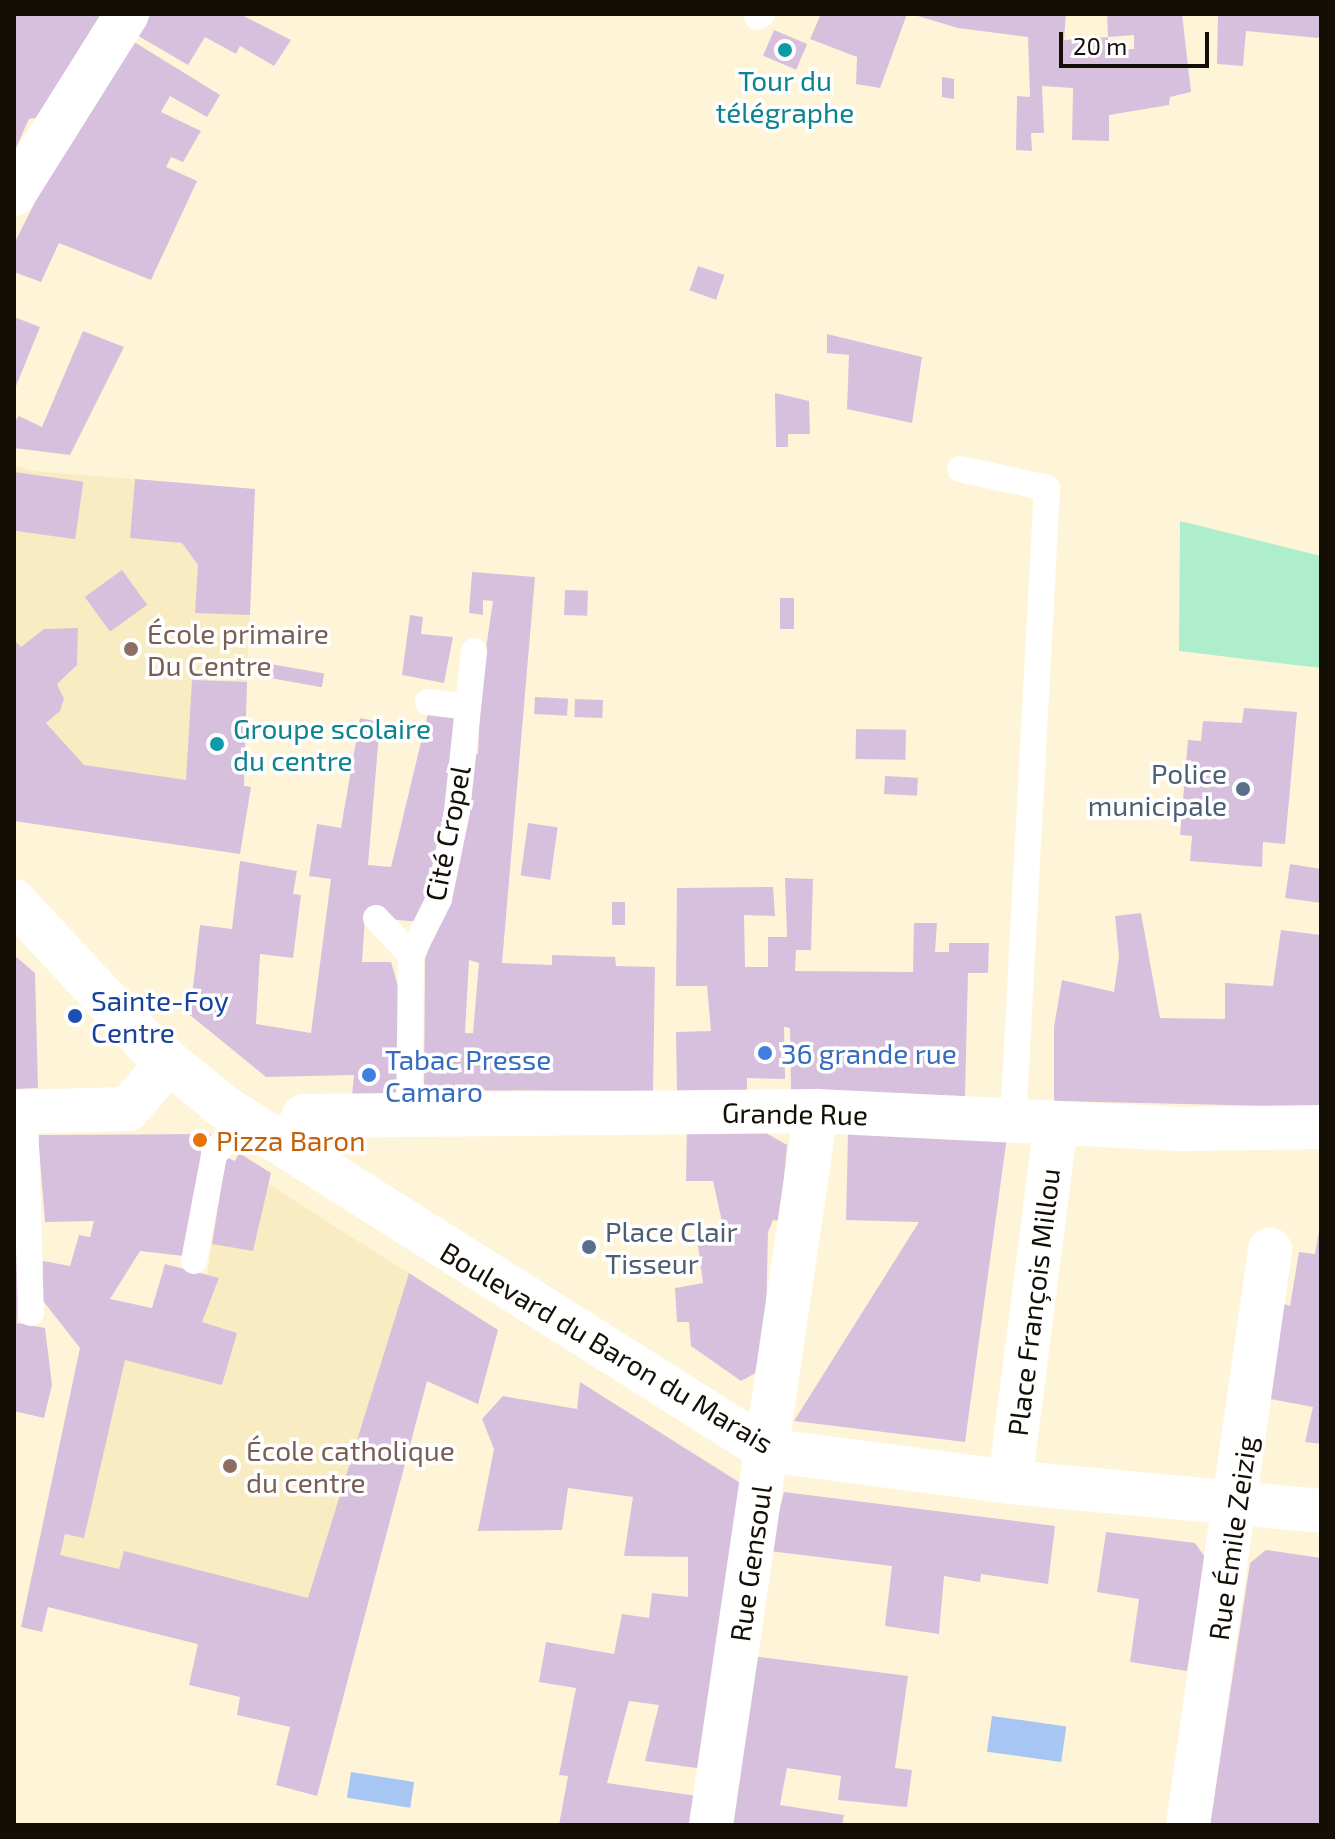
<!DOCTYPE html>
<meta charset="utf-8">
<style>
body{margin:0}
#map{position:relative;width:1335px;height:1839px;overflow:hidden;background:#fef5d9;font-family:"Exo 2",sans-serif}
div>[style]{position:absolute}
[style*='--x']{left:calc(var(--x)*1px);top:calc(var(--y)*1px);width:calc(var(--w)*1px);rotate:calc(var(--a)*1deg)}
.built>*{inset:0;background:#faecc2}
.green>*{inset:0;background:#afeecd}
.water>*{inset:0;background:#a8c6f3;transform-origin:0 0}
.building>*{inset:0;background:#d7c0dd;transform-origin:0 0}
.service>*{height:26px;margin:-13px;padding:0 13px;transform-origin:13px;border-radius:13px;background:#fff}
.minor>*{height:44px;margin:-22px;padding:0 22px;transform-origin:22px;border-radius:22px;background:#fff}
.secondary>*{height:44px;margin:-22px;padding:0 22px;transform-origin:22px;border-radius:22px;background:#fff}
.dots>*{width:22px;height:22px;translate:-50% -50%;box-sizing:border-box;border:4px solid #fff;border-radius:50%}
span{translate:-50% -50%;white-space:nowrap;text-align:center;line-height:1.15;-webkit-text-stroke:7px #fff;paint-order:stroke}
.culture-label{font-size:28px;color:#0d838f}
.left{translate:0 -50%;text-align:left}
.education-label{font-size:28px;color:#785e54}
.service-label{font-size:28px;color:#4e5e75}
.right{translate:-100% -50%;text-align:right}
.street-label{font-size:28px;color:#130f04}
.transit-label{font-size:28px;color:#164399}
.shop-label{font-size:28px;color:#366cbe}
.food-label{font-size:28px;color:#c56008}
.frame{position:absolute;inset:0;border:16px solid #130f04;pointer-events:none}
.scale{position:absolute;left:1059px;top:32px;width:150px;height:36px;box-sizing:border-box;border:4px solid #130f04;border-top:0;padding-left:10px;font-size:24px;line-height:28px;white-space:nowrap;color:#130f04;-webkit-text-stroke:6px #fff;paint-order:stroke}
</style>
<div id="map">
<div class="built">
<i style="clip-path:polygon(14px 465px,33px 471px,255px 489px,240px 854px,14px 821px)"></i>
<i style="clip-path:polygon(226px 1157px,498px 1330px,478px 1404px,427px 1382px,345px 1681px,27px 1602px,80px 1348px,152px 1308px,165px 1264px,207px 1275px)"></i>
</div>
<div class="green">
<i style="clip-path:polygon(1180px 521px,1321px 556px,1321px 668px,1179px 651px)"></i>
</div>
<div class="water">
<i style="left:992px;top:1716px;width:75px;height:36px;rotate:8deg"></i>
<i style="left:351px;top:1772px;width:64px;height:26px;rotate:9deg"></i>
</div>
<div class="building">
<i style="clip-path:polygon(14px 14px,105px 14px,42px 117px,29px 119px,14px 152px)"></i>
<i style="clip-path:polygon(150px 14px,240px 14px,291px 40px,274px 66px,240px 46px,236px 54px,205px 37px,188px 65px,135px 34px)"></i>
<i style="clip-path:polygon(821px 14px,907px 14px,880px 88px,856px 84px,857px 57px,810px 39px)"></i>
<i style="clip-path:polygon(911px 14px,1066px 14px,1064px 40px,1108px 37px,1108px 50px,1134px 49px,1134px 35px,1108px 37px,1107px 14px,1182px 14px,1191px 92px,1170px 97px,1169px 105px,1109px 115px,1109px 141px,1072px 140px,1073px 88px,1042px 86px,1044px 133px,1031px 133px,1032px 151px,1016px 150px,1017px 96px,1030px 97px,1028px 37px,958px 28px)"></i>
<i style="clip-path:polygon(1218px 14px,1321px 14px,1321px 32px,1318px 38px,1246px 31px,1243px 66px,1217px 64px)"></i>
<i style="left:774px;top:30px;width:36px;height:28px;rotate:23deg"></i>
<i style="clip-path:polygon(131px 40px,220px 95px,207px 117px,170px 96px,161px 112px,201px 131px,183px 162px,171px 157px,166px 167px,197px 181px,151px 280px,59px 243px,41px 282px,14px 272px,14px 244px,34px 204px,27px 202px)"></i>
<i style="clip-path:polygon(942px 77px,954px 79px,954px 99px,942px 97px)"></i>
<i style="left:698px;top:266px;width:28px;height:26px;rotate:19deg"></i>
<i style="clip-path:polygon(14px 317px,40px 327px,14px 391px)"></i>
<i style="clip-path:polygon(83px 331px,124px 347px,70px 455px,14px 448px,14px 422px,19px 416px,42px 427px)"></i>
<i style="clip-path:polygon(827px 334px,922px 357px,912px 423px,847px 409px,849px 355px,827px 353px)"></i>
<i style="clip-path:polygon(775px 393px,809px 401px,810px 434px,788px 434px,788px 447px,776px 447px)"></i>
<i style="left:14px;top:472px;width:70px;height:58px;rotate:8deg"></i>
<i style="clip-path:polygon(135px 479px,255px 489px,250px 615px,195px 613px,198px 565px,182px 543px,130px 538px)"></i>
<i style="left:122px;top:570px;width:43px;height:46px;rotate:54deg"></i>
<i style="clip-path:polygon(evenodd,472px 572px,535px 577px,502px 963px,552px 965px,552px 955px,615px 957px,616px 966px,655px 967px,653px 1091px,424px 1090px,425px 959px,457px 873px,471px 755px,478px 754px,481px 682px,493px 601px,483px 600px,483px 615px,469px 613px,472px 572px,469px 960px,479px 963px,473px 1033px,465px 1033px,469px 960px)"></i>
<i style="left:565px;top:590px;width:23px;height:25px;rotate:2deg"></i>
<i style="left:780px;top:598px;width:14px;height:31px"></i>
<i style="clip-path:polygon(410px 615px,423px 617px,421px 634px,453px 637px,444px 683px,402px 675px)"></i>
<i style="clip-path:polygon(78px 628px,77px 665px,57px 684px,64px 699px,60px 711px,46px 723px,84px 765px,186px 780px,192px 680px,247px 682px,244px 786px,251px 787px,240px 854px,14px 821px,14px 640px,21px 647px,44px 629px)"></i>
<i style="left:271px;top:664px;width:54px;height:14px;rotate:10deg"></i>
<i style="left:535px;top:697px;width:33px;height:17px;rotate:3deg"></i>
<i style="left:575px;top:699px;width:28px;height:18px;rotate:2deg"></i>
<i style="clip-path:polygon(1244px 708px,1297px 712px,1285px 844px,1263px 842px,1262px 867px,1190px 861px,1192px 836px,1180px 835px,1188px 740px,1201px 741px,1203px 721px,1242px 723px)"></i>
<i style="clip-path:polygon(428px 713px,455px 716px,450px 784px,420px 922px,365px 917px,362px 962px,391px 962px,406px 1014px,401px 1092px,352px 1095px,354px 1075px,266px 1077px,190px 1015px,200px 925px,232px 929px,240px 861px,297px 871px,293px 894px,301px 895px,293px 958px,260px 954px,256px 1024px,311px 1033px,331px 879px,309px 876px,317px 824px,341px 828px,360px 718px,380px 722px,368px 865px,391px 867px)"></i>
<i style="left:856px;top:729px;width:50px;height:30px;rotate:1deg"></i>
<i style="left:885px;top:776px;width:33px;height:18px;rotate:3deg"></i>
<i style="left:528px;top:823px;width:30px;height:53px;rotate:8deg"></i>
<i style="clip-path:polygon(1290px 864px,1321px 869px,1321px 903px,1285px 898px)"></i>
<i style="clip-path:polygon(785px 878px,813px 879px,811px 950px,796px 950px,795px 971px,913px 972px,914px 923px,937px 923px,935px 952px,949px 952px,949px 943px,989px 943px,988px 973px,968px 973px,965px 1096px,791px 1093px,790px 1028px,784px 1027px,785px 1079px,747px 1078px,747px 1093px,677px 1091px,676px 1032px,711px 1031px,707px 986px,676px 986px,677px 888px,773px 887px,775px 916px,744px 915px,745px 967px,768px 967px,768px 937px,787px 937px)"></i>
<i style="left:612px;top:902px;width:13px;height:23px"></i>
<i style="clip-path:polygon(1141px 913px,1160px 1018px,1225px 1019px,1225px 983px,1273px 986px,1281px 930px,1321px 935px,1321px 1107px,1054px 1101px,1054px 1027px,1062px 980px,1114px 992px,1119px 957px,1115px 916px)"></i>
<i style="clip-path:polygon(14px 955px,35px 973px,38px 1088px,14px 1089px)"></i>
<i style="clip-path:polygon(687px 1124px,766px 1133px,787px 1145px,780px 1221px,773px 1220px,768px 1232px,765px 1368px,741px 1381px,691px 1346px,689px 1322px,677px 1322px,675px 1288px,703px 1283px,698px 1246px,726px 1240px,713px 1181px,686px 1181px)"></i>
<i style="clip-path:polygon(848px 1133px,1007px 1137px,965px 1442px,794px 1421px,919px 1222px,846px 1220px)"></i>
<i style="clip-path:polygon(211px 1134px,184px 1256px,140px 1251px,110px 1299px,152px 1308px,165px 1264px,219px 1278px,202px 1322px,237px 1333px,222px 1385px,125px 1360px,84px 1538px,65px 1534px,60px 1555px,119px 1569px,124px 1551px,308px 1598px,409px 1273px,498px 1330px,478px 1404px,427px 1381px,317px 1796px,276px 1785px,290px 1727px,237px 1715px,240px 1697px,189px 1685px,198px 1644px,48px 1607px,42px 1632px,21px 1627px,80px 1348px,40px 1297px,43px 1261px,70px 1266px,79px 1235px,90px 1237px,94px 1221px,45px 1222px,38px 1135px)"></i>
<i style="clip-path:polygon(239px 1153px,271px 1173px,253px 1251px,212px 1244px,226px 1157px,235px 1161px)"></i>
<i style="clip-path:polygon(1319px 1231px,1321px 1232px,1321px 1444px,1305px 1442px,1313px 1407px,1265px 1398px,1281px 1303px,1290px 1306px,1299px 1252px,1315px 1254px)"></i>
<i style="clip-path:polygon(14px 1239px,21px 1240px,17px 1323px,45px 1328px,52px 1385px,44px 1418px,14px 1411px)"></i>
<i style="clip-path:polygon(580px 1382px,742px 1484px,704px 1769px,645px 1761px,659px 1705px,629px 1701px,607px 1783px,697px 1796px,693px 1825px,559px 1825px,568px 1776px,559px 1775px,576px 1688px,539px 1682px,546px 1642px,614px 1654px,622px 1614px,649px 1618px,652px 1593px,688px 1597px,688px 1557px,624px 1556px,633px 1497px,568px 1488px,562px 1530px,478px 1531px,494px 1449px,482px 1419px,503px 1396px,577px 1409px)"></i>
<i style="clip-path:polygon(784px 1492px,1055px 1526px,1048px 1584px,981px 1574px,980px 1582px,944px 1576px,939px 1634px,885px 1626px,892px 1566px,769px 1551px)"></i>
<i style="clip-path:polygon(1106px 1532px,1195px 1543px,1205px 1557px,1187px 1671px,1130px 1662px,1139px 1599px,1097px 1592px)"></i>
<i style="clip-path:polygon(1266px 1550px,1321px 1558px,1321px 1825px,1210px 1825px,1250px 1563px)"></i>
<i style="clip-path:polygon(745px 1655px,908px 1676px,895px 1768px,912px 1770px,907px 1807px,838px 1800px,841px 1776px,787px 1768px,780px 1805px,844px 1815px,842px 1825px,724px 1825px)"></i>
</div>
<div class="service">
<i style="--x:757;--y:17;--w:6;--a:-31"></i>
<i style="--x:960;--y:469;--w:89;--a:12.3"></i>
<i style="--x:1047;--y:488;--w:634;--a:93.07"></i>
<i style="--x:428;--y:702;--w:40;--a:7.1"></i>
<i style="--x:376;--y:918;--w:51;--a:46.6"></i>
<i style="--x:411;--y:955;--w:160;--a:90.7"></i>
<i style="--x:411;--y:955;--w:63;--a:-63.4"></i>
<i style="--x:439;--y:899;--w:90;--a:-78.4"></i>
<i style="--x:457;--y:811;--w:161;--a:-83.9"></i>
<i style="--x:25;--y:1112;--w:201;--a:88.3"></i>
<i style="--x:194;--y:1261;--w:108;--a:-79.3"></i>
<i style="--x:214;--y:1155;--w:46;--a:-51.1"></i>
</div>
<div class="minor">
<i style="--x:14;--y:194;--w:213;--a:-57.9"></i>
<i style="--x:14;--y:1112;--w:114;--a:-1.5"></i>
<i style="--x:128;--y:1109;--w:61;--a:-49"></i>
<i style="--x:288;--y:1148;--w:36;--a:-63"></i>
<i style="--x:304;--y:1116;--w:512;--a:-0.56"></i>
<i style="--x:816;--y:1111;--w:367;--a:2.8"></i>
<i style="--x:1183;--y:1129;--w:138;--a:-0.8"></i>
<i style="--x:1010;--y:1482;--w:362;--a:-82.7"></i>
<i style="--x:711;--y:1825;--w:722;--a:-81.63"></i>
<i style="--x:1188;--y:1825;--w:581;--a:-81.88"></i>
</div>
<div class="secondary">
<i style="--x:14;--y:901;--w:195;--a:47.1"></i>
<i style="--x:147;--y:1044;--w:99;--a:39.3"></i>
<i style="--x:224;--y:1107;--w:642;--a:32.28"></i>
<i style="--x:767;--y:1450;--w:245;--a:7.5"></i>
<i style="--x:1010;--y:1482;--w:312;--a:5.3"></i>
</div>
<div class="dots">
<i style="left:785px;top:50px;background:#0f9aa8"></i>
<i style="left:131px;top:649px;background:#8d6e63"></i>
<i style="left:217px;top:744px;background:#0f9aa8"></i>
<i style="left:1243px;top:789px;background:#5c6f8a"></i>
<i style="left:75px;top:1016px;background:#1a4fb4"></i>
<i style="left:765px;top:1053px;background:#3f7fe0"></i>
<i style="left:369px;top:1075px;background:#3f7fe0"></i>
<i style="left:200px;top:1140px;background:#e8710a"></i>
<i style="left:589px;top:1247px;background:#5c6f8a"></i>
<i style="left:230px;top:1466px;background:#8d6e63"></i>
</div>
<div class="culture-label">
<span style="left:785px;top:96px">Tour du<br>télégraphe</span>
<span class="left" style="left:233px;top:744px">Groupe scolaire<br>du centre</span>
</div>
<div class="education-label">
<span class="left" style="left:147px;top:649px">École primaire<br>Du Centre</span>
<span class="left" style="left:246px;top:1466px">École catholique<br>du centre</span>
</div>
<div class="service-label">
<span class="right" style="left:1227px;top:789px">Police<br>municipale</span>
<span class="left" style="left:605px;top:1247px">Place Clair<br>Tisseur</span>
</div>
<div class="street-label">
<span style="left:447px;top:833px;rotate:-79deg">Cité Cropel</span>
<span style="left:795px;top:1113px;rotate:1deg">Grande Rue</span>
<span style="left:1033px;top:1302px;rotate:-83deg">Place François Millou</span>
<span style="left:607px;top:1347px;rotate:31deg">Boulevard du Baron du Marais</span>
<span style="left:1232px;top:1538px;rotate:-82deg">Rue Émile Zeizig</span>
<span style="left:750px;top:1563px;rotate:-82deg">Rue Gensoul</span>
</div>
<div class="transit-label">
<span class="left" style="left:91px;top:1016px">Sainte-Foy<br>Centre</span>
</div>
<div class="shop-label">
<span class="left" style="left:781px;top:1053px">36 grande rue</span>
<span class="left" style="left:385px;top:1075px">Tabac Presse<br>Camaro</span>
</div>
<div class="food-label">
<span class="left" style="left:216px;top:1140px">Pizza Baron</span>
</div>
<div class="frame"></div>
<div class="scale">20 m</div>
</div>
